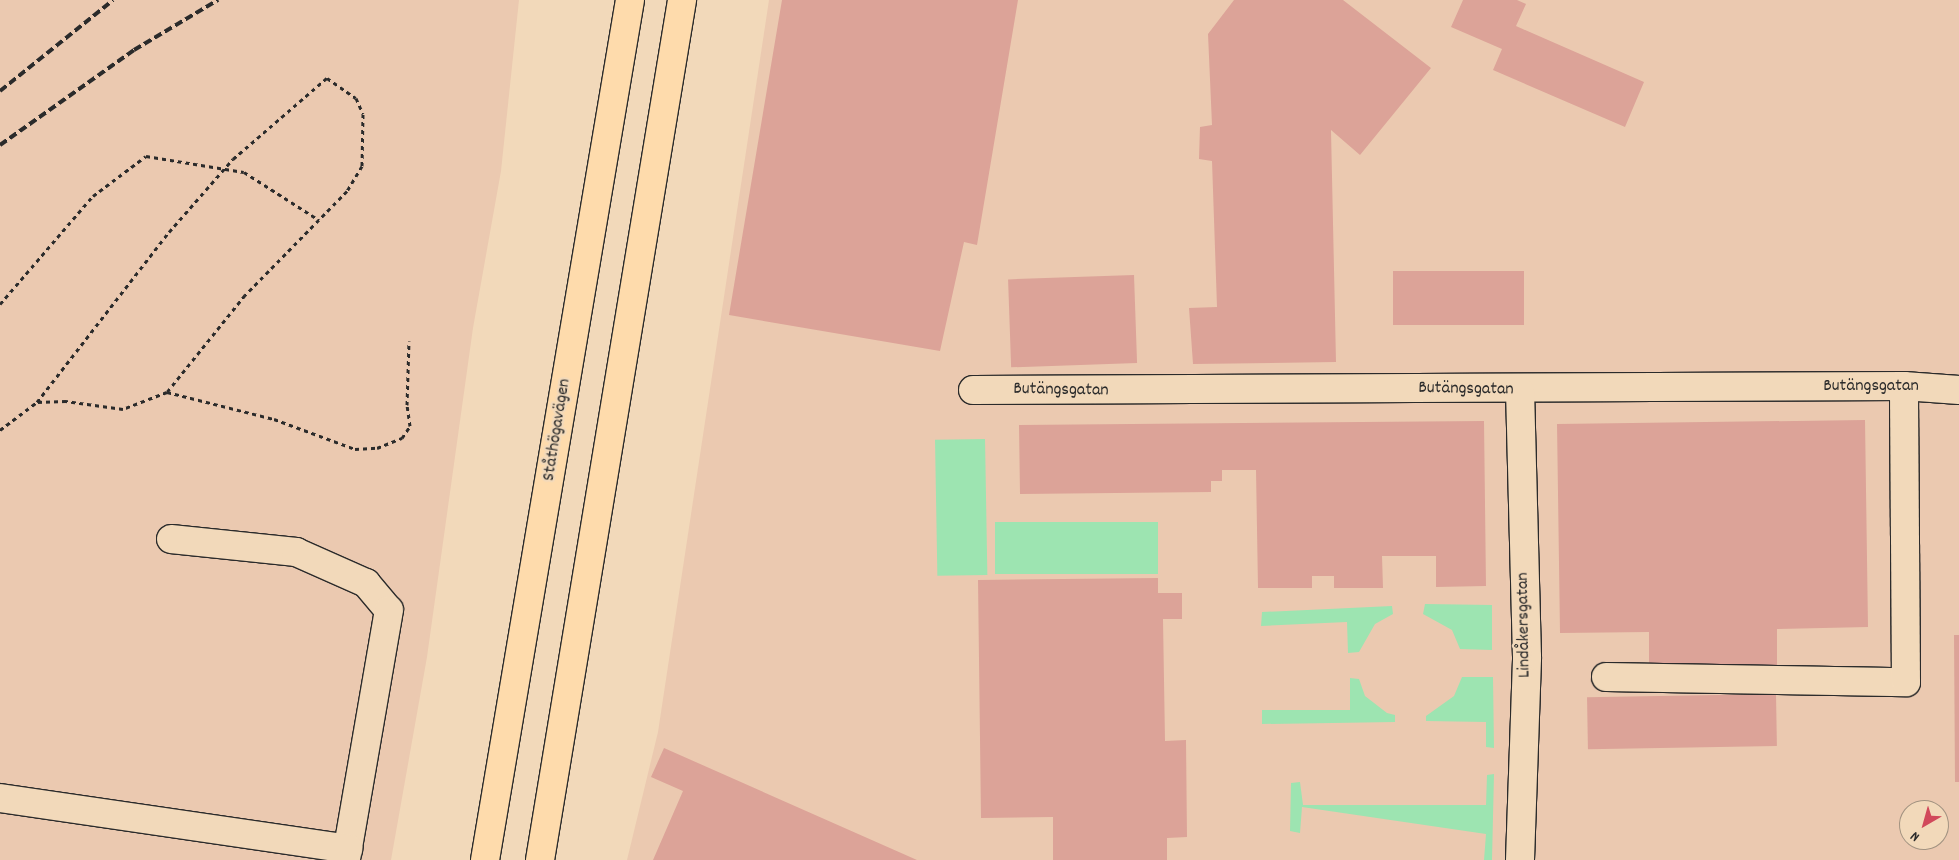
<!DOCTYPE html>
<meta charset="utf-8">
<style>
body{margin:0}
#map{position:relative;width:1959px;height:860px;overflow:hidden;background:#f2d9ba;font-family:Dekko,sans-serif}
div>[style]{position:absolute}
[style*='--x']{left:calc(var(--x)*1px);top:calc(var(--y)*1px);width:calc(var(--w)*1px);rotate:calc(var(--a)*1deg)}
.built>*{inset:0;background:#ebc9b0}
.green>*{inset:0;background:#9de4b1;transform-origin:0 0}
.building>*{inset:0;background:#dca398;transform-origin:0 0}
.path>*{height:3px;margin-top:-1.5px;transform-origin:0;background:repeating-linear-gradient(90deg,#2b2b2b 0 4px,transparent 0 8px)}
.roads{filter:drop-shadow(1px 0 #2b2b2b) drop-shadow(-1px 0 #2b2b2b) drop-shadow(0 1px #2b2b2b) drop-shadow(0 -1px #2b2b2b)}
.minor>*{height:28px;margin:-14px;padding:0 14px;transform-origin:14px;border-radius:14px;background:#f2d9ba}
.major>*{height:28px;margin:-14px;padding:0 14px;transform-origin:14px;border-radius:14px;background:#fedbac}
.rail>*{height:4px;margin-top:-2px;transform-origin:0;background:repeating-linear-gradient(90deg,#2b2b2b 0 8px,transparent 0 12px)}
span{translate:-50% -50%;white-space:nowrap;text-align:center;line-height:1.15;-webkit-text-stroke:4.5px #f2d9ba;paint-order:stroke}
.street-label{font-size:18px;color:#2b2b2b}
.north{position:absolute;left:1899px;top:800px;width:50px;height:50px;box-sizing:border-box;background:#f2d9ba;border:1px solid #a29381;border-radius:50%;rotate:218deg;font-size:14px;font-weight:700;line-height:20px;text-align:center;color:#2b2b2b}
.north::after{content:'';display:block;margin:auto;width:18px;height:22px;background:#d1495b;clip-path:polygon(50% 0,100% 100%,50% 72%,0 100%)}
</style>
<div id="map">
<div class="built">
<i style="clip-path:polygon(0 0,519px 0,501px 171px,473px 328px,427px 657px,391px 860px,0 860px)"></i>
<i style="clip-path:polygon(evenodd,769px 0,1959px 0,1959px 860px,627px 860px,658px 732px,769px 0,1909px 810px,1939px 810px,1939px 840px,1909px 840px,1909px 810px)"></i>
</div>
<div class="green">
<i style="left:985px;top:439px;width:136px;height:50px;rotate:89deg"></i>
<i style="left:995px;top:522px;width:163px;height:52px"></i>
<i style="clip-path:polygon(1425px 604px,1492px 605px,1492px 650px,1460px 649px,1452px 630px,1423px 614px)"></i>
<i style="clip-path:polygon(1392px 606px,1393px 614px,1375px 624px,1359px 652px,1348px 653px,1347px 622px,1261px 626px,1262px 612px)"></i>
<i style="clip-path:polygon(1462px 677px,1493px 677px,1494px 748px,1486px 747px,1486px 722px,1426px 721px,1426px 716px,1454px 696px)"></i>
<i style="clip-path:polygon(1350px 678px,1359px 679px,1365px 696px,1387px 713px,1395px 715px,1395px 722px,1262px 724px,1262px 710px,1350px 710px)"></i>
<i style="clip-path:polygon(1494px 774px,1492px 860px,1484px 860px,1486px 834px,1302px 807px,1300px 833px,1290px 831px,1291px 783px,1300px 782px,1303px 805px,1486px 805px,1487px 775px)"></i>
</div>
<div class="building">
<i style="clip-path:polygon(782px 0,1018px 0,977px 245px,964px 242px,940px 351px,729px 315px)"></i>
<i style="clip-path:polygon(1234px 0,1343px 0,1431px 68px,1360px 155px,1331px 130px,1336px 362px,1193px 364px,1189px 308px,1217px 307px,1212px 161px,1199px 159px,1200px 127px,1212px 125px,1208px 34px)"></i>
<i style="clip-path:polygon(1463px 0,1517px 0,1526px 4px,1516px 26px,1644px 82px,1625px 127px,1493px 70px,1502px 49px,1451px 27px)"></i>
<i style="left:1393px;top:271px;width:131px;height:54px"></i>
<i style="left:1134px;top:275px;width:88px;height:126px;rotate:88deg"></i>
<i style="clip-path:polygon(1865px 420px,1868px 627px,1777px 629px,1777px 667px,1649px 668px,1649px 632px,1560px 633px,1557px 424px)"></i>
<i style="clip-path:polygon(1484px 421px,1486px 586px,1436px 587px,1436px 556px,1382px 556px,1383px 588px,1334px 588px,1334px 576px,1312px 576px,1312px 588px,1258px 588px,1256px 470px,1222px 470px,1222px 481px,1211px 481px,1211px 492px,1020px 494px,1019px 425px)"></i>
<i style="clip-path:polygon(1158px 578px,1158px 593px,1182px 593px,1182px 619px,1163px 619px,1165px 741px,1186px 740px,1187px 837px,1167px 838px,1167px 860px,1053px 860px,1053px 817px,981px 818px,978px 580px)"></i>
<i style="clip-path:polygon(1954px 635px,1959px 635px,1959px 782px,1955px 782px)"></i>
<i style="left:1776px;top:694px;width:52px;height:189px;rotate:89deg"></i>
<i style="clip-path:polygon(664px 748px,917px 860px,653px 860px,683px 791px,651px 777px)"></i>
</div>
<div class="path">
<i style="--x:0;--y:304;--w:143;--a:-49.3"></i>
<i style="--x:93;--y:196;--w:66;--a:-37"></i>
<i style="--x:146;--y:156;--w:99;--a:9.3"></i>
<i style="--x:244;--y:172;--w:89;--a:32.6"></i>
<i style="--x:167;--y:392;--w:110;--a:14.2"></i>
<i style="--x:274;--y:419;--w:86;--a:20.3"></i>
<i style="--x:355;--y:449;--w:22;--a:-3"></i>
<i style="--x:377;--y:448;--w:27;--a:-22"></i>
<i style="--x:402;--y:438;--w:14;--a:-56"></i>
<i style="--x:410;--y:426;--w:21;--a:-98"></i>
<i style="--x:407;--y:405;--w:64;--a:-88.2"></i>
<i style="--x:0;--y:430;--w:46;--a:-37.1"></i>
<i style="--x:37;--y:402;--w:215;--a:-52.2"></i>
<i style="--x:169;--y:232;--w:97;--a:-48.8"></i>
<i style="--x:233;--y:159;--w:124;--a:-40.8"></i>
<i style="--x:327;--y:78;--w:35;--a:35"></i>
<i style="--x:356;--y:98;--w:17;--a:66"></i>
<i style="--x:363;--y:114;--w:52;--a:91.1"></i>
<i style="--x:362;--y:166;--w:29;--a:121"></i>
<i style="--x:347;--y:191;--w:146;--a:134.4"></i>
<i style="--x:245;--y:295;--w:124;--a:128.8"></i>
<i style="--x:167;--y:392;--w:47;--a:158.9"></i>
<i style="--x:123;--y:409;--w:58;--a:-172"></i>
<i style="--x:66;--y:401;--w:29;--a:178"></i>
</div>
<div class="roads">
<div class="minor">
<i style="--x:973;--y:390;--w:931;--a:-0.25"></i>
<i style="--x:1904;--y:386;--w:55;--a:4.2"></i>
<i style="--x:171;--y:539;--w:126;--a:5.9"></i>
<i style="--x:296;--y:552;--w:77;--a:23.9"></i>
<i style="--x:366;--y:583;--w:35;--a:50"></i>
<i style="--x:389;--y:610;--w:254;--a:99.8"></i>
<i style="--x:1606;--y:677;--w:300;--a:1"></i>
<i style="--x:1906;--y:682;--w:296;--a:-90.4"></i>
<i style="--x:0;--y:798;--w:352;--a:8.3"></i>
<i style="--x:1520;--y:860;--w:203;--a:-88"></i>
<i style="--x:1527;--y:657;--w:266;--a:-91.5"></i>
</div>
<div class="major">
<i style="--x:485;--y:860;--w:872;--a:-80.43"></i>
<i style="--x:540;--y:860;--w:872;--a:-80.62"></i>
</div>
</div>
<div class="rail">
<i style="--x:0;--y:91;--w:145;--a:-38.8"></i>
<i style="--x:0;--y:145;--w:164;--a:-35.3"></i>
<i style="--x:134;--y:50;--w:98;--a:-30.8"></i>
</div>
<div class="street-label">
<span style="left:1871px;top:387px">Butängsgatan</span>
<span style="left:1466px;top:390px;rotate:1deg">Butängsgatan</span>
<span style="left:1061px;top:391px;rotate:1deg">Butängsgatan</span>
<span style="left:558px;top:430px;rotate:-81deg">Ståthögavägen</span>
<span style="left:1525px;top:625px;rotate:-91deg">Lindåkersgatan</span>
</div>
<div class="north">N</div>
</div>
